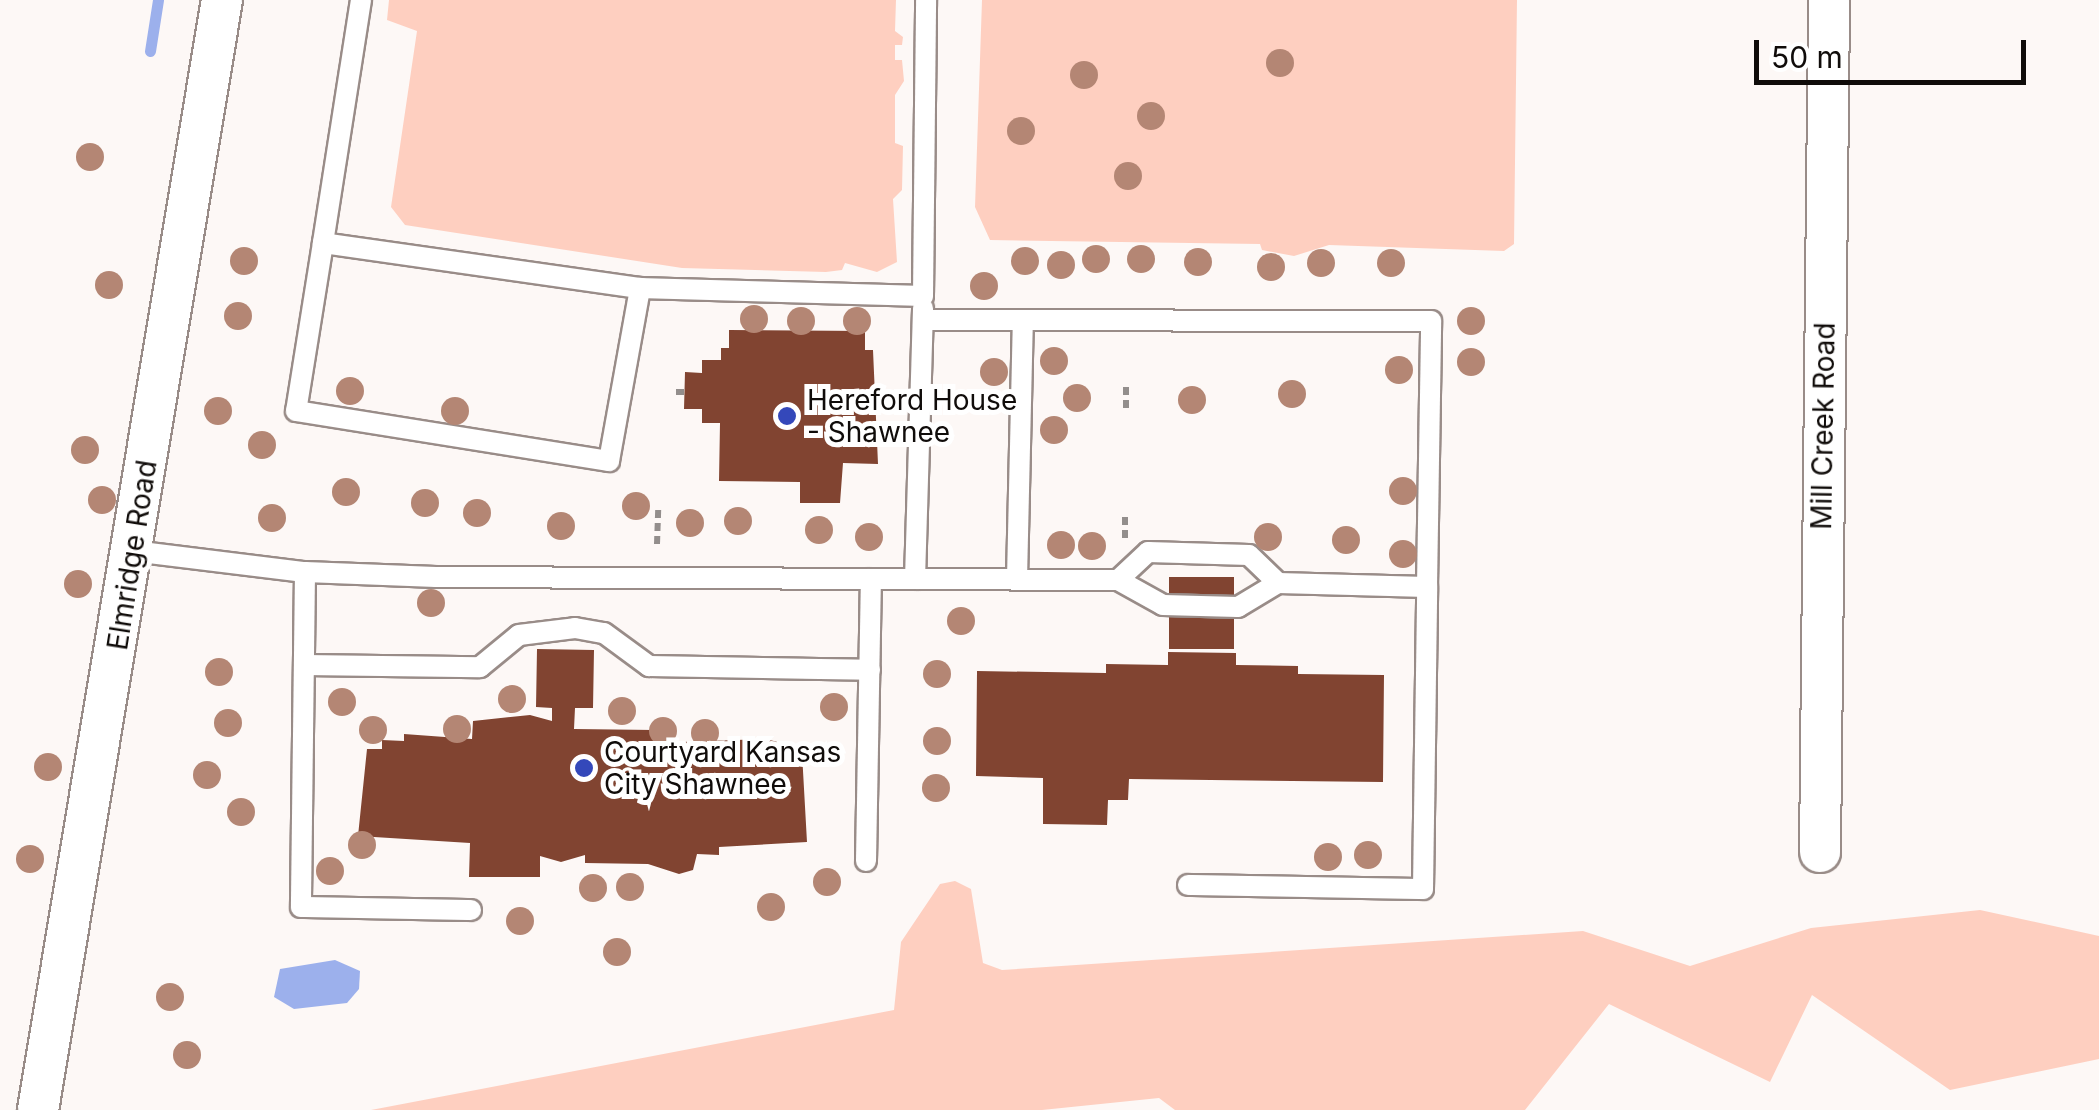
<!DOCTYPE html>
<style>
body{margin:0}
#map{position:relative;width:2099px;height:1110px;overflow:hidden;background:#fdf8f6;font-family:Inter,sans-serif}
div>[style]{position:absolute}
[style*='--x']{left:calc(var(--x)*1px);top:calc(var(--y)*1px);width:calc(var(--w)*1px);rotate:calc(var(--a)*1deg)}
.green>*{inset:0;background:#fecfc0}
.water>*{inset:0;background:#9cb0ec}
.stream>*{height:11px;margin:-5.5px;padding:0 5.5px;transform-origin:5.5px;border-radius:5.5px;background:#9cb0ec}
.building>*{inset:0;background:#814431;transform-origin:0 0}
.path>*{height:6px;margin-top:-3px;transform-origin:0;background:repeating-linear-gradient(90deg,#938e8c 0 8px,transparent 0 13px)}
.roads{filter:drop-shadow(2px 0 #998c88) drop-shadow(-2px 0 #998c88) drop-shadow(0 2px #998c88) drop-shadow(0 -2px #998c88)}
.lane>*{height:20px;margin:-10px;padding:0 10px;transform-origin:10px;border-radius:10px;background:#fff}
.street>*{height:40px;margin:-20px;padding:0 20px;transform-origin:20px;border-radius:20px;background:#fff}
.trees>*{width:28px;height:28px;margin:-14px;border-radius:50%;background:#b48674}
.dots>*{width:28px;height:28px;translate:-50% -50%;box-sizing:border-box;border:5px solid #fff;border-radius:50%}
span{translate:-50% -50%;white-space:nowrap;text-align:center;line-height:1.15;-webkit-text-stroke:10px #fff;paint-order:stroke}
.poi-label{font-size:28px;color:#100c0a}
.left{translate:0 -50%;text-align:left}
.street-label{font-size:28px;color:#100c0a}
.scale{position:absolute;left:1754px;top:40px;width:272px;height:45px;box-sizing:border-box;border:5px solid #100c0a;border-top:0;padding-left:12px;font-size:30px;line-height:35px;white-space:nowrap;color:#100c0a;-webkit-text-stroke:8px #fff;paint-order:stroke}
</style>
<div id="map">
<div class="green">
<i style="clip-path:polygon(389px 0,896px 0,895px 31px,903px 37px,902px 45px,895px 45px,895px 60px,902px 60px,904px 81px,895px 95px,895px 143px,903px 146px,902px 190px,893px 199px,897px 262px,877px 272px,845px 263px,842px 270px,826px 272px,682px 268px,405px 225px,391px 207px,417px 31px,387px 20px)"></i>
<i style="clip-path:polygon(982px 0,1517px 0,1514px 244px,1504px 251px,1329px 245px,1294px 256px,1262px 250px,1260px 244px,990px 240px,975px 207px)"></i>
<i style="clip-path:polygon(955px 881px,971px 889px,983px 963px,1002px 970px,1583px 931px,1690px 966px,1811px 928px,1980px 910px,2099px 936px,2099px 1059px,1950px 1090px,1812px 995px,1770px 1082px,1609px 1004px,1525px 1110px,1175px 1110px,1159px 1098px,1042px 1110px,371px 1110px,894px 1010px,901px 942px,940px 884px)"></i>
</div>
<div class="water">
<i style="clip-path:polygon(335px 960px,360px 971px,359px 989px,347px 1003px,294px 1009px,274px 997px,280px 969px)"></i>
</div>
<div class="stream">
<i style="--x:150;--y:51;--w:52;--a:-81.1"></i>
</div>
<div class="building">
<i style="clip-path:polygon(729px 330px,865px 331px,865px 350px,873px 350px,878px 464px,843px 463px,840px 503px,800px 503px,800px 482px,719px 481px,720px 423px,702px 423px,702px 409px,684px 409px,685px 372px,702px 373px,702px 360px,721px 360px,721px 348px,729px 348px)"></i>
<i style="left:1169px;top:577px;width:65px;height:72px"></i>
<i style="clip-path:polygon(537px 649px,594px 650px,593px 708px,575px 708px,574px 729px,654px 730px,653px 743px,765px 739px,787px 744px,787px 753px,802px 753px,807px 842px,719px 847px,719px 855px,697px 854px,693px 870px,679px 874px,648px 864px,585px 863px,585px 855px,561px 862px,540px 856px,540px 877px,469px 877px,470px 843px,358px 836px,367px 749px,382px 749px,382px 740px,404px 741px,404px 734px,472px 739px,473px 721px,530px 715px,552px 721px,552px 708px,536px 707px)"></i>
<i style="clip-path:polygon(1168px 652px,1236px 653px,1236px 665px,1298px 666px,1298px 674px,1384px 675px,1383px 782px,1129px 779px,1128px 800px,1108px 800px,1107px 825px,1043px 824px,1043px 778px,976px 776px,977px 671px,1106px 673px,1106px 664px,1168px 665px)"></i>
</div>
<div class="path">
<i style="--x:676;--y:392;--w:9;--a:0"></i>
<i style="--x:1126;--y:408;--w:24;--a:-90"></i>
<i style="--x:1125;--y:517;--w:21;--a:90"></i>
<i style="--x:657;--y:544;--w:38;--a:-88"></i>
</div>
<div class="roads">
<div class="lane">
<i style="--x:361;--y:0;--w:246;--a:98.9"></i>
<i style="--x:323;--y:243;--w:320;--a:8.1"></i>
<i style="--x:640;--y:288;--w:283;--a:1.6"></i>
<i style="--x:923;--y:296;--w:296;--a:-89.4"></i>
<i style="--x:323;--y:243;--w:170;--a:99.1"></i>
<i style="--x:296;--y:411;--w:317;--a:9.1"></i>
<i style="--x:609;--y:461;--w:176;--a:-79.8"></i>
<i style="--x:133;--y:551;--w:173;--a:7"></i>
<i style="--x:305;--y:572;--w:131;--a:2.2"></i>
<i style="--x:436;--y:577;--w:682;--a:0.25"></i>
<i style="--x:1118;--y:580;--w:41;--a:-43"></i>
<i style="--x:1148;--y:552;--w:101;--a:1.7"></i>
<i style="--x:1249;--y:555;--w:40;--a:44"></i>
<i style="--x:1278;--y:583;--w:149;--a:1.5"></i>
<i style="--x:1427;--y:587;--w:266;--a:-89.1"></i>
<i style="--x:1431;--y:321;--w:508;--a:-179.89"></i>
<i style="--x:305;--y:572;--w:335;--a:90.7"></i>
<i style="--x:301;--y:907;--w:170;--a:1"></i>
<i style="--x:915;--y:579;--w:271;--a:-88.3"></i>
<i style="--x:1017;--y:579;--w:258;--a:-88.7"></i>
<i style="--x:1118;--y:580;--w:51;--a:29.1"></i>
<i style="--x:1163;--y:605;--w:75;--a:1.5"></i>
<i style="--x:1238;--y:607;--w:47;--a:-31"></i>
<i style="--x:304;--y:665;--w:176;--a:0.7"></i>
<i style="--x:480;--y:667;--w:50;--a:-39.4"></i>
<i style="--x:519;--y:635;--w:56;--a:-7.1"></i>
<i style="--x:575;--y:628;--w:29;--a:10"></i>
<i style="--x:604;--y:633;--w:56;--a:36.3"></i>
<i style="--x:649;--y:666;--w:221;--a:1"></i>
<i style="--x:866;--y:861;--w:282;--a:-89"></i>
<i style="--x:1188;--y:885;--w:235;--a:1"></i>
<i style="--x:1423;--y:889;--w:302;--a:-89.2"></i>
</div>
<div class="street">
<i style="--x:1820;--y:852;--w:852;--a:-89.39"></i>
<i style="--x:38;--y:1110;--w:1125;--a:-80.59"></i>
</div>
</div>
<div class="trees">
<i style="left:1280px;top:63px"></i>
<i style="left:1084px;top:75px"></i>
<i style="left:1151px;top:116px"></i>
<i style="left:1021px;top:131px"></i>
<i style="left:90px;top:157px"></i>
<i style="left:1128px;top:176px"></i>
<i style="left:1096px;top:259px"></i>
<i style="left:1141px;top:259px"></i>
<i style="left:244px;top:261px"></i>
<i style="left:1025px;top:261px"></i>
<i style="left:1198px;top:262px"></i>
<i style="left:1321px;top:263px"></i>
<i style="left:1391px;top:263px"></i>
<i style="left:1061px;top:265px"></i>
<i style="left:1271px;top:267px"></i>
<i style="left:109px;top:285px"></i>
<i style="left:984px;top:286px"></i>
<i style="left:238px;top:316px"></i>
<i style="left:754px;top:319px"></i>
<i style="left:801px;top:321px"></i>
<i style="left:857px;top:321px"></i>
<i style="left:1471px;top:321px"></i>
<i style="left:1054px;top:361px"></i>
<i style="left:1471px;top:362px"></i>
<i style="left:1399px;top:370px"></i>
<i style="left:994px;top:372px"></i>
<i style="left:350px;top:391px"></i>
<i style="left:1292px;top:394px"></i>
<i style="left:1077px;top:398px"></i>
<i style="left:1192px;top:400px"></i>
<i style="left:218px;top:411px"></i>
<i style="left:455px;top:411px"></i>
<i style="left:1054px;top:430px"></i>
<i style="left:262px;top:445px"></i>
<i style="left:85px;top:450px"></i>
<i style="left:1403px;top:491px"></i>
<i style="left:346px;top:492px"></i>
<i style="left:102px;top:500px"></i>
<i style="left:425px;top:503px"></i>
<i style="left:636px;top:506px"></i>
<i style="left:477px;top:513px"></i>
<i style="left:272px;top:518px"></i>
<i style="left:738px;top:521px"></i>
<i style="left:690px;top:523px"></i>
<i style="left:561px;top:526px"></i>
<i style="left:819px;top:530px"></i>
<i style="left:869px;top:537px"></i>
<i style="left:1268px;top:537px"></i>
<i style="left:1346px;top:540px"></i>
<i style="left:1061px;top:545px"></i>
<i style="left:1092px;top:546px"></i>
<i style="left:1403px;top:554px"></i>
<i style="left:78px;top:584px"></i>
<i style="left:431px;top:603px"></i>
<i style="left:961px;top:621px"></i>
<i style="left:219px;top:672px"></i>
<i style="left:937px;top:674px"></i>
<i style="left:512px;top:699px"></i>
<i style="left:342px;top:702px"></i>
<i style="left:834px;top:707px"></i>
<i style="left:622px;top:711px"></i>
<i style="left:228px;top:723px"></i>
<i style="left:457px;top:729px"></i>
<i style="left:373px;top:730px"></i>
<i style="left:663px;top:731px"></i>
<i style="left:705px;top:733px"></i>
<i style="left:937px;top:741px"></i>
<i style="left:48px;top:767px"></i>
<i style="left:207px;top:775px"></i>
<i style="left:936px;top:788px"></i>
<i style="left:241px;top:812px"></i>
<i style="left:362px;top:845px"></i>
<i style="left:1368px;top:855px"></i>
<i style="left:1328px;top:857px"></i>
<i style="left:30px;top:859px"></i>
<i style="left:330px;top:871px"></i>
<i style="left:827px;top:882px"></i>
<i style="left:630px;top:887px"></i>
<i style="left:593px;top:888px"></i>
<i style="left:771px;top:907px"></i>
<i style="left:520px;top:921px"></i>
<i style="left:617px;top:952px"></i>
<i style="left:170px;top:997px"></i>
<i style="left:187px;top:1055px"></i>
</div>
<div class="dots">
<i style="left:787px;top:416px;background:#3448ba"></i>
<i style="left:584px;top:768px;background:#3448ba"></i>
</div>
<div class="poi-label">
<span class="left" style="left:807px;top:416px">Hereford House<br>- Shawnee</span>
<span class="left" style="left:604px;top:768px">Courtyard Kansas<br>City Shawnee</span>
</div>
<div class="street-label">
<span style="left:1823px;top:426px;rotate:-89deg">Mill Creek Road</span>
<span style="left:132px;top:555px;rotate:-81deg">Elmridge Road</span>
</div>
<div class="scale">50 m</div>
</div>
